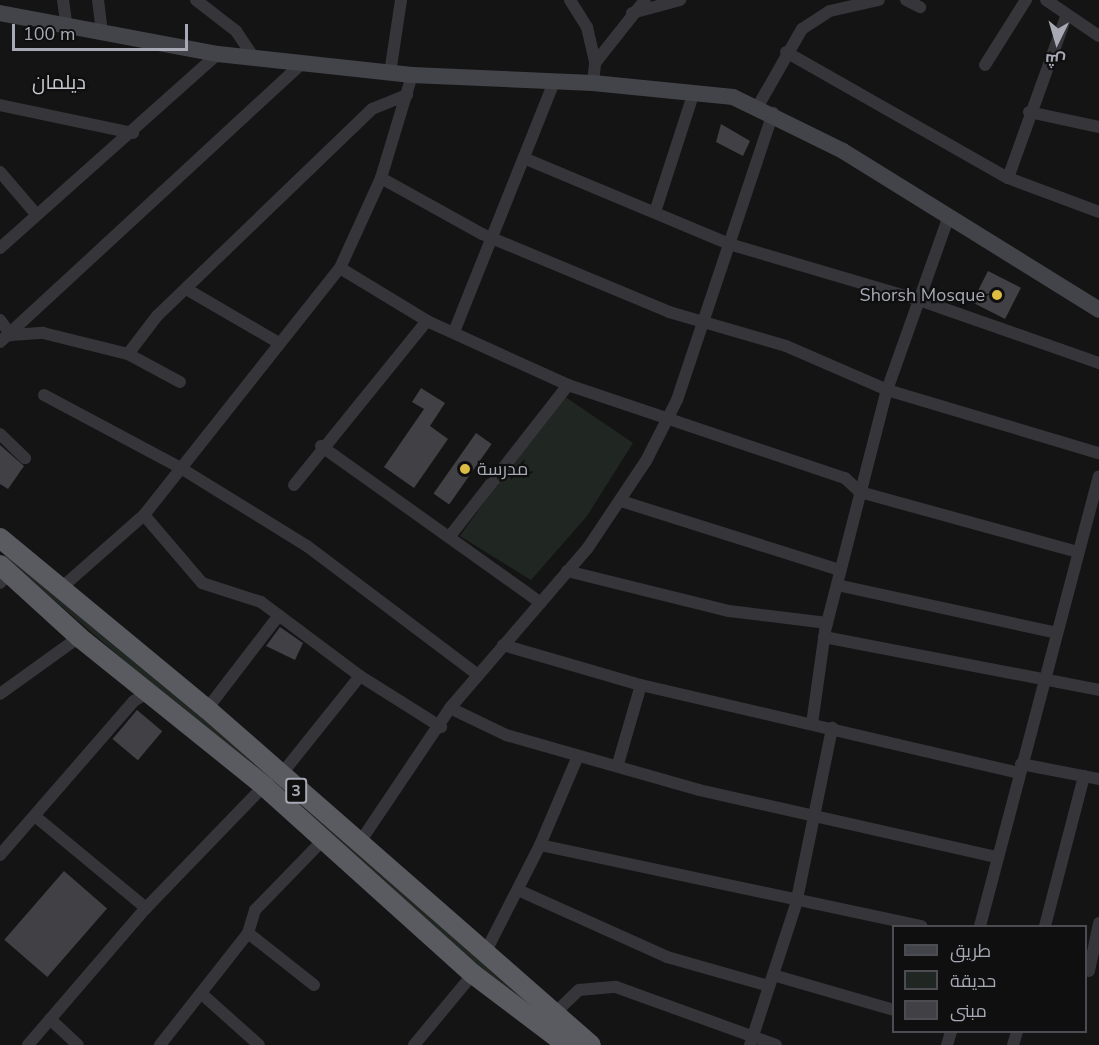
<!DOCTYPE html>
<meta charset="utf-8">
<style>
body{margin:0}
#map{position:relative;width:1099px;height:1045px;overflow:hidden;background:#141415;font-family:"Nunito Sans",Cairo,sans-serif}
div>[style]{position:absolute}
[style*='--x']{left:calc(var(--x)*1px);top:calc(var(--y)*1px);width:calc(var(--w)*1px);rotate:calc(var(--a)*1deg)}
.green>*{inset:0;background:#202722}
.building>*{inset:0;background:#414145;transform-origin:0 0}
.minor>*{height:12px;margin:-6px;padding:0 6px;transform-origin:6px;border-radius:6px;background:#35353a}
.secondary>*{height:16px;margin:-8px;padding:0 8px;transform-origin:8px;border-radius:8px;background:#434449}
.trunk>*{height:20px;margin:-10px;padding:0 10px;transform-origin:10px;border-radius:10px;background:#5a5a61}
.dots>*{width:16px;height:16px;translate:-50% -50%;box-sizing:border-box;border:3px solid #0f0f10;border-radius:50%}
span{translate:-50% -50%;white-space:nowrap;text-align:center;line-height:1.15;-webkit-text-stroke:4.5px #0f0f10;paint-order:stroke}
.shield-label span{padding:2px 4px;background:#0f0f10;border:2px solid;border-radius:4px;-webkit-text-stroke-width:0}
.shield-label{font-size:16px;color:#a7a9b4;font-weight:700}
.poi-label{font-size:18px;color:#a7a9b4}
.right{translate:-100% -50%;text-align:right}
.left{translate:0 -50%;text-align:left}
.neighbourhood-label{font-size:20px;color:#c7c9d0}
.legend{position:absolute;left:892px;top:925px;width:195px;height:108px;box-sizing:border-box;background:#0f0f10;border:2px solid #4c4d52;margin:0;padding:8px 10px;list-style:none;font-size:18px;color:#a7a9b4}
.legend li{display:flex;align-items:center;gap:12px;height:30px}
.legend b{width:30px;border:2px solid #4c4d52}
.north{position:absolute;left:1027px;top:12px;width:60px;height:60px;-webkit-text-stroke:4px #0f0f10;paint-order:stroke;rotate:185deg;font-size:16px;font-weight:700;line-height:24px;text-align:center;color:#a7a9b4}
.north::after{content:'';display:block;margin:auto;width:21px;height:27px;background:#a7a9b4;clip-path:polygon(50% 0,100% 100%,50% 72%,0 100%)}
.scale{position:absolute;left:12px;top:24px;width:176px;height:27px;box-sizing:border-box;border:3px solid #a7a9b4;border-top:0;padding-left:8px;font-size:18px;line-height:21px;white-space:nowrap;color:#a7a9b4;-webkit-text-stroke:4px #0f0f10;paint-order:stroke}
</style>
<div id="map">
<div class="green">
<i style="clip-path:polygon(561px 394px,633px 443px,587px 516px,531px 580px,460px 536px)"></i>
<i style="clip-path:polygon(10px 554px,588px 1045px,517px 999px,3px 556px)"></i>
</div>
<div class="building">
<i style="clip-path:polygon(721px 124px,750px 141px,743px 156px,716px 142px)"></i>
<i style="left:988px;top:271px;width:37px;height:35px;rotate:27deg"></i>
<i style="clip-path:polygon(421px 388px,445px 403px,430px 426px,448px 439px,414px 488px,384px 467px,424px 409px,412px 402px)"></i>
<i style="left:476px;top:433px;width:19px;height:74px;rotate:35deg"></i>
<i style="clip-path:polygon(0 445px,24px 466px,8px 489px,0 484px)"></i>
<i style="clip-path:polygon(280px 627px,303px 643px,295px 660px,266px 646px)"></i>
<i style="left:137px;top:710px;width:33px;height:38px;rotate:40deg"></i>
<i style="left:64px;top:871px;width:57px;height:91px;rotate:41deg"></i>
</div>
<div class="minor">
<i style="--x:63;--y:0;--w:28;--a:82"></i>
<i style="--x:98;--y:0;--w:33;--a:83"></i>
<i style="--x:196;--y:0;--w:51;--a:37.8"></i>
<i style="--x:236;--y:31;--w:32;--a:56"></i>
<i style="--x:570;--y:0;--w:32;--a:58"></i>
<i style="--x:587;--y:27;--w:37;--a:77"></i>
<i style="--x:906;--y:0;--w:16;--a:27"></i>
<i style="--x:1046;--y:0;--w:64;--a:34.2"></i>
<i style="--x:632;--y:13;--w:50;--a:-15.2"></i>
<i style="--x:786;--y:52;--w:255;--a:29.6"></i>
<i style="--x:1008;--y:178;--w:97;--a:20.5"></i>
<i style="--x:985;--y:65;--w:77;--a:-57.8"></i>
<i style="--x:390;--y:73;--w:74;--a:-81.4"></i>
<i style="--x:593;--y:83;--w:20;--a:-84"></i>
<i style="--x:595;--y:63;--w:80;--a:-51.6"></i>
<i style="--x:0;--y:105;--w:136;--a:11.9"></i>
<i style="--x:758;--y:106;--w:89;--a:-60.3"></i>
<i style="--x:802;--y:29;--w:33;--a:-33"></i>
<i style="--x:830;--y:11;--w:50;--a:-12.7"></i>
<i style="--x:1029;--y:112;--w:72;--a:12.1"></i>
<i style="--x:526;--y:159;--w:220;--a:22.7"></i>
<i style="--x:729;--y:244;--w:198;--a:16.4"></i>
<i style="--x:919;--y:300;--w:191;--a:19.3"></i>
<i style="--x:0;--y:172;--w:55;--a:49.4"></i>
<i style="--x:381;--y:178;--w:115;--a:29"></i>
<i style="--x:482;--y:234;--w:203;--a:22.6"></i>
<i style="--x:669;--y:312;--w:122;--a:16.2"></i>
<i style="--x:786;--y:346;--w:110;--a:23.5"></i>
<i style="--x:887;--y:390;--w:221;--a:16.6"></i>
<i style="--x:1008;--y:178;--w:171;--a:-70.2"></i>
<i style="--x:655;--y:212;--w:126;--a:-72"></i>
<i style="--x:0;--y:248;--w:292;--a:-41.7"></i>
<i style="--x:340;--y:268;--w:102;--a:31.3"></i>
<i style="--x:427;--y:321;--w:155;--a:24.4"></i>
<i style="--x:568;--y:385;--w:292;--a:18.6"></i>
<i style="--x:845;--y:478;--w:21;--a:43"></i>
<i style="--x:860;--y:492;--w:226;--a:15.4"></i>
<i style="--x:188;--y:290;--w:105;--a:30.2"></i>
<i style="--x:0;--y:320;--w:19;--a:54"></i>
<i style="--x:11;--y:335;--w:32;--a:-4"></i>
<i style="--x:43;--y:333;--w:88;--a:13.9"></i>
<i style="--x:128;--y:354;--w:59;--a:28.3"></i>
<i style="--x:454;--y:332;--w:269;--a:-68.2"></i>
<i style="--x:0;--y:342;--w:411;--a:-42.7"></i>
<i style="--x:128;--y:354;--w:48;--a:-52.7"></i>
<i style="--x:157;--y:316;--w:298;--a:-43.9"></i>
<i style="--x:372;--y:109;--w:38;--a:-22"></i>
<i style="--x:44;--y:395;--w:153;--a:28.1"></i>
<i style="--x:179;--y:467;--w:150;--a:31.7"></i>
<i style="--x:307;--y:546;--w:213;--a:37"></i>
<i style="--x:0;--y:434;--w:35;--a:44"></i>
<i style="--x:321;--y:446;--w:270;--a:35.5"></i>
<i style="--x:294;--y:485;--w:211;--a:-51"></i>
<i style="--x:621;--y:501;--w:230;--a:17.5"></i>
<i style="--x:144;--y:515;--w:89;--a:49.5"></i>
<i style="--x:202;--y:583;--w:62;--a:17.9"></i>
<i style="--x:261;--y:602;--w:124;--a:36.8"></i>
<i style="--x:360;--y:676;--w:96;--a:32.2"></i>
<i style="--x:450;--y:536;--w:192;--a:-52"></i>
<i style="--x:567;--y:571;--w:167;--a:13.9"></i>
<i style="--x:729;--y:611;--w:99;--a:7"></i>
<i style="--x:0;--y:583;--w:12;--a:-48"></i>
<i style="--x:837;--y:585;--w:225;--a:12.3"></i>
<i style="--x:60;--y:589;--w:112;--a:-41.4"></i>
<i style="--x:144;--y:515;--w:315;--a:-51.6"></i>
<i style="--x:340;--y:268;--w:99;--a:-65.5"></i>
<i style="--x:381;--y:178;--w:108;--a:-73.2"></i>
<i style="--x:824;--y:637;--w:280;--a:10.9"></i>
<i style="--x:503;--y:645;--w:144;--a:16.2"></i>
<i style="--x:641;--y:685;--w:388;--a:13.1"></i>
<i style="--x:0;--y:694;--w:97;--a:-35.8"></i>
<i style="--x:450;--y:708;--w:62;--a:25.7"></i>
<i style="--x:506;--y:735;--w:201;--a:15.9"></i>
<i style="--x:699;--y:790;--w:304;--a:12.7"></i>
<i style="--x:207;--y:709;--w:118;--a:-52.5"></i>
<i style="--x:812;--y:724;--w:94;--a:-82"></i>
<i style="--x:825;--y:631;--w:249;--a:-75.6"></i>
<i style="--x:887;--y:390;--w:182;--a:-70.4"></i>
<i style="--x:618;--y:764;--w:82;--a:-73.8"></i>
<i style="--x:1021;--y:764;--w:79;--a:10.9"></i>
<i style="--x:280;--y:776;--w:128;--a:-51.3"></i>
<i style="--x:36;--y:817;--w:143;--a:39.6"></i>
<i style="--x:358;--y:845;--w:165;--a:-56.1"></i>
<i style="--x:450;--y:708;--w:210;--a:-49.3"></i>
<i style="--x:587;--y:549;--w:106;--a:-56.2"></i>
<i style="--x:646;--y:461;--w:68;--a:-63.1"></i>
<i style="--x:677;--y:400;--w:303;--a:-71.5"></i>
<i style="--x:540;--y:845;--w:390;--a:12"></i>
<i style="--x:0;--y:855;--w:204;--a:-49"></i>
<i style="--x:134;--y:701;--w:15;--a:-32"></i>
<i style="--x:518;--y:890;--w:163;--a:24.2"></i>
<i style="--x:667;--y:957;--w:106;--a:15.9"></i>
<i style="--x:980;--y:926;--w:465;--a:-75.2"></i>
<i style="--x:1045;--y:926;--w:155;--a:-75.4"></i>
<i style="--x:248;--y:933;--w:84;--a:38.2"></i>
<i style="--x:485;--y:953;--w:121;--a:-63"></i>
<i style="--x:540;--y:845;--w:97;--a:-66.9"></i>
<i style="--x:1089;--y:971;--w:49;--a:-78.2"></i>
<i style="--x:773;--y:975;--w:126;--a:16.1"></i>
<i style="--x:203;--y:995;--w:75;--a:41.8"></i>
<i style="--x:554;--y:1014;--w:35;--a:-44"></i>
<i style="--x:579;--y:990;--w:37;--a:-5"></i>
<i style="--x:616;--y:987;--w:170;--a:19.9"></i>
<i style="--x:50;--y:1019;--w:38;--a:43"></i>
<i style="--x:28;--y:1045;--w:181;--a:-49.3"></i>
<i style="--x:146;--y:908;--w:170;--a:-46"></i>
<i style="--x:160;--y:1045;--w:142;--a:-51.8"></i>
<i style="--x:248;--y:933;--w:24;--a:-73"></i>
<i style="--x:255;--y:910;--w:96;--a:-45.8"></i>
<i style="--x:414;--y:1045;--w:92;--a:-50.3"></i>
<i style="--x:750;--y:1045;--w:148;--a:-71.9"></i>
<i style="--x:796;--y:904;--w:180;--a:-78.4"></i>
<i style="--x:947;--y:1045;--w:14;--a:-73"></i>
<i style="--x:1013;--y:1045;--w:14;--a:-73"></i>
</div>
<div class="secondary">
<i style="--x:0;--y:13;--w:222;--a:10.7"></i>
<i style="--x:218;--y:54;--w:195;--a:6.2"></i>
<i style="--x:412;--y:75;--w:181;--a:2.5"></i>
<i style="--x:593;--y:83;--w:141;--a:5.7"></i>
<i style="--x:733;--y:97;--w:123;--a:26.1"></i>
<i style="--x:843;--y:151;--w:301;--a:31.8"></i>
</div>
<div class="trunk">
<i style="--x:0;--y:538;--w:268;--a:39.6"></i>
<i style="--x:207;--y:709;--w:510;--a:41.19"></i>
<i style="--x:0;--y:565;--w:107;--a:42.3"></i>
<i style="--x:79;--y:637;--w:238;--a:38.8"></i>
<i style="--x:264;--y:786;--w:281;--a:42"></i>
<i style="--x:473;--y:974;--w:118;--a:37.1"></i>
</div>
<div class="dots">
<i style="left:997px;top:295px;background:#ddbc43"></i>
<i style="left:465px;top:469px;background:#ddbc43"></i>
</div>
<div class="shield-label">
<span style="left:296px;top:791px">3</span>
</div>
<div class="poi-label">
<span class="right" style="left:985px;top:295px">Shorsh Mosque</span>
<span class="left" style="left:477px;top:469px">مدرسة</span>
</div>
<div class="neighbourhood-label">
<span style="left:59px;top:82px">دیلمان</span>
</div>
<ul class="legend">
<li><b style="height:8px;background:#434449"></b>طريق</li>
<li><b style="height:16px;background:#202722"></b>حديقة</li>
<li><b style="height:16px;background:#414145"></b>مبنى</li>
</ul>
<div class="north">ش</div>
<div class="scale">100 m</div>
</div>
